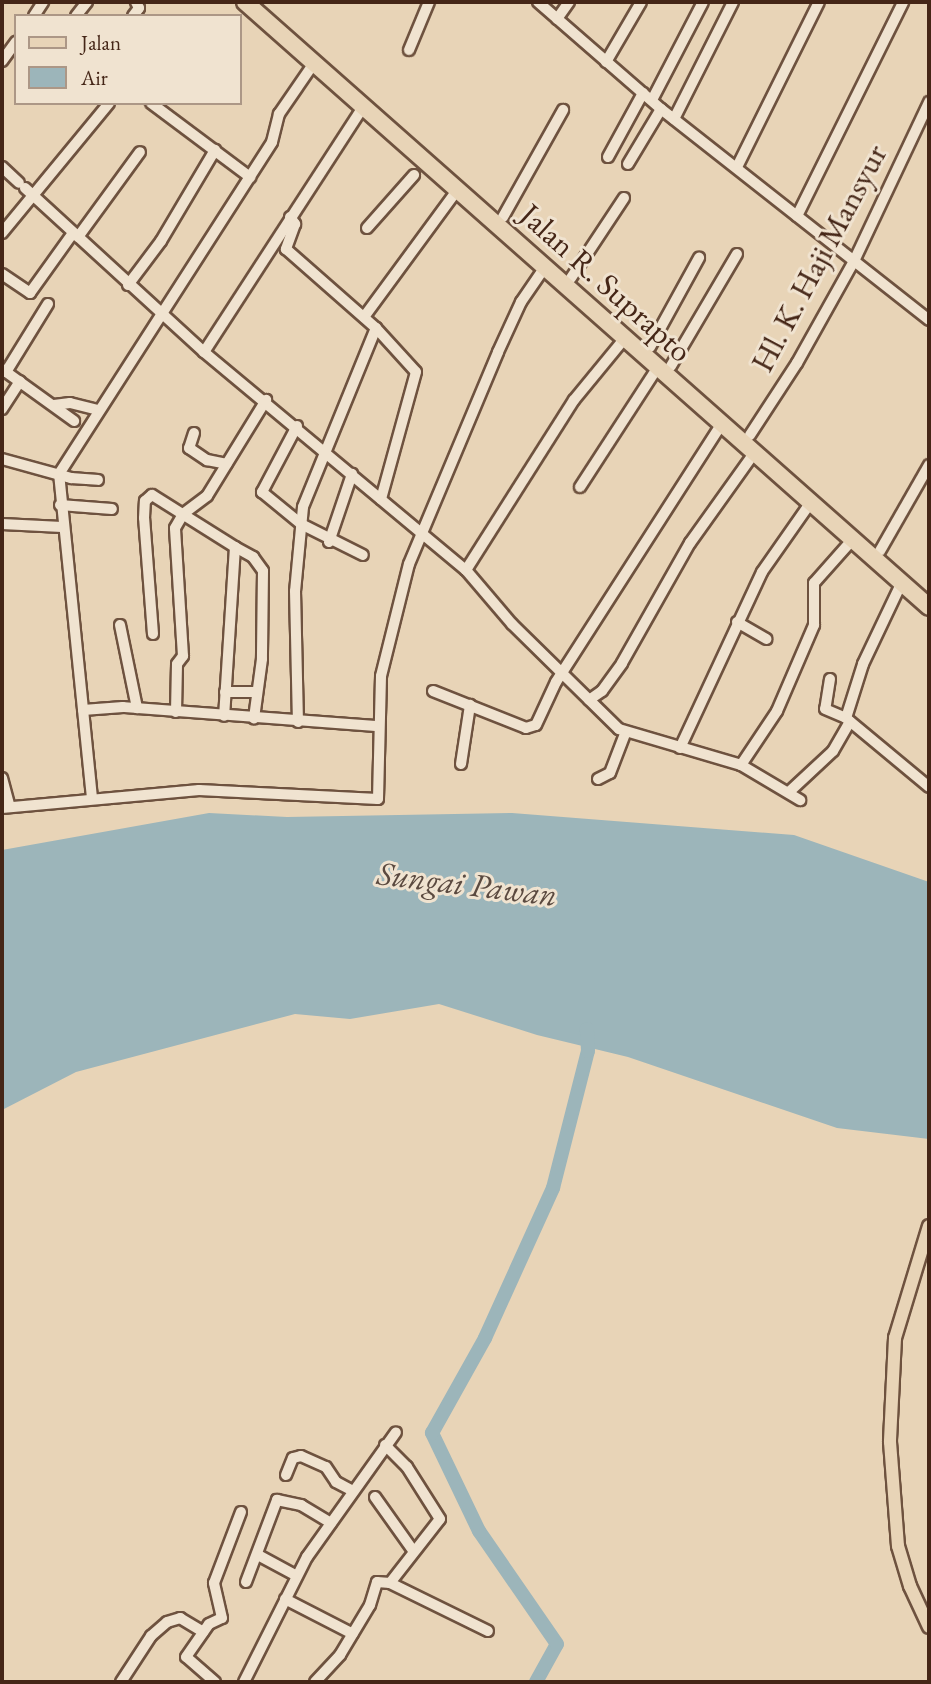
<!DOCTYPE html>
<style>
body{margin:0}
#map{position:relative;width:931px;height:1684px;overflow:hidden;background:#e8d4b7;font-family:"EB Garamond",serif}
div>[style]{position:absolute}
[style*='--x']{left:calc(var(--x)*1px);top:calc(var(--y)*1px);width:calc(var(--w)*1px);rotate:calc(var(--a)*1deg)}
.water>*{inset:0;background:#9cb5ba}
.river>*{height:14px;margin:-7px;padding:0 7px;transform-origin:7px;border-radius:7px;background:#9cb5ba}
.roads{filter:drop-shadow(2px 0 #6e523f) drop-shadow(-2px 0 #6e523f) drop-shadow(0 2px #6e523f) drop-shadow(0 -2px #6e523f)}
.minor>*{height:10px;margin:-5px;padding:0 5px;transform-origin:5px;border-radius:5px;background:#f0e3d0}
.major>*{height:12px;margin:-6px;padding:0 6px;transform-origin:6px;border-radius:6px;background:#e8d4b7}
.highway>*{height:16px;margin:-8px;padding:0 8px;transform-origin:8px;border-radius:8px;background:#e8d4b7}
span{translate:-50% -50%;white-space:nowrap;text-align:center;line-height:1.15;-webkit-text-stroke:6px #f0e3d0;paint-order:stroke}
.street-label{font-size:32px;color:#452617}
.water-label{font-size:33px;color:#5b4a40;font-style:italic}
.frame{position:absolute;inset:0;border:4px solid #452617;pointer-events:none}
.legend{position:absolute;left:14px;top:14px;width:228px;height:91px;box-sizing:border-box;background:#f0e3d0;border:2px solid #ac9786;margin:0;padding:9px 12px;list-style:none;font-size:21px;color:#452617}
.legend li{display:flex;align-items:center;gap:14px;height:35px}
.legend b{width:35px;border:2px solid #ac9786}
</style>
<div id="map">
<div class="water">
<i style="clip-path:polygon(209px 813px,287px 817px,512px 813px,794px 835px,929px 882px,929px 1139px,837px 1128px,628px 1057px,537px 1035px,439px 1004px,350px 1019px,295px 1014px,76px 1072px,2px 1110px,2px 850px)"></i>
</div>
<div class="river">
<i style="--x:536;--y:1682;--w:43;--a:-61.1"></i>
<i style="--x:557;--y:1644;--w:137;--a:-124.6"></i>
<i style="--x:479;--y:1531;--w:109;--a:-115.6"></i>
<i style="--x:432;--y:1433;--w:109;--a:-60.8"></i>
<i style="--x:485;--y:1338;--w:165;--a:-65.6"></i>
<i style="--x:553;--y:1188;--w:141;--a:-75.7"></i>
<i style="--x:588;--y:1051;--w:22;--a:-93"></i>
</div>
<div class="roads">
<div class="minor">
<i style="--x:538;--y:2;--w:163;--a:41"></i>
<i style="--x:661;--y:109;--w:341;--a:38.2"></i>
<i style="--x:34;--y:16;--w:17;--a:-57"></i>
<i style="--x:76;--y:16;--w:18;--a:-52"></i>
<i style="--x:133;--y:16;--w:10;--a:-53"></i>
<i style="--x:139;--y:8;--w:7;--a:-117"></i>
<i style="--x:557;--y:19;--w:21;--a:-55"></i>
<i style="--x:409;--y:50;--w:52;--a:-67.4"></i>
<i style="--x:2;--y:61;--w:24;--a:-54"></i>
<i style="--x:606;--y:62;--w:69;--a:-59.7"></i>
<i style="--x:652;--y:100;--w:110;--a:-62.5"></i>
<i style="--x:151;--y:103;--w:124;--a:36.8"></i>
<i style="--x:674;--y:119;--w:131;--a:-63.2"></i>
<i style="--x:608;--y:157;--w:73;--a:-61.3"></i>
<i style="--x:628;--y:164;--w:64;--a:-59"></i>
<i style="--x:2;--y:167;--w:23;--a:43"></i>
<i style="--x:737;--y:167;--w:184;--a:-63.6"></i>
<i style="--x:25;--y:188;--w:243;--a:42.5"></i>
<i style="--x:204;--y:352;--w:341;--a:39.8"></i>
<i style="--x:466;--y:570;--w:71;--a:49.6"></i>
<i style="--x:512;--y:624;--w:150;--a:44.5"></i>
<i style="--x:619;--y:729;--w:127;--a:16.4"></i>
<i style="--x:741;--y:765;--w:69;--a:30.7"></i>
<i style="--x:797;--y:216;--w:239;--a:-63.6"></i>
<i style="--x:290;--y:217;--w:9;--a:54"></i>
<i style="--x:295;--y:224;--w:27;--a:110"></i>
<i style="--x:286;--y:249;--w:120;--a:41.3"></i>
<i style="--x:376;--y:328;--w:193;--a:112.2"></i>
<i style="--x:303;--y:507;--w:84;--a:95.4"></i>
<i style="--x:295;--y:591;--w:131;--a:88.7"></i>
<i style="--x:503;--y:217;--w:123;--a:-60.7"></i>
<i style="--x:367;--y:228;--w:71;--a:-48.4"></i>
<i style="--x:2;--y:233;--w:168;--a:-50.5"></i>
<i style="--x:78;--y:237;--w:105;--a:-53.9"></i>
<i style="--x:2;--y:274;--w:34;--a:34"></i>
<i style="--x:30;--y:293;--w:74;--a:-54.4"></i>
<i style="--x:571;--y:278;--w:96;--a:-56.5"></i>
<i style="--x:128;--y:285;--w:55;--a:-53.1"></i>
<i style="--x:161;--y:241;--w:106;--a:-59.3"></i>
<i style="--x:364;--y:317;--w:159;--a:-53.7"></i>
<i style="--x:376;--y:328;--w:59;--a:47.7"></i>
<i style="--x:416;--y:372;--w:132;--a:105.4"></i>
<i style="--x:650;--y:347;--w:102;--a:-61.2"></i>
<i style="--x:204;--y:352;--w:293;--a:-57"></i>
<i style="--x:671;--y:366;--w:130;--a:-59.5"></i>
<i style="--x:2;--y:369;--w:89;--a:35.8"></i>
<i style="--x:6;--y:372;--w:80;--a:-58.3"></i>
<i style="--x:54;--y:405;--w:16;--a:-7"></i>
<i style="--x:70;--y:403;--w:29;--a:14"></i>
<i style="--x:2;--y:409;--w:33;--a:-57"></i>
<i style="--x:297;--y:426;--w:75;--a:117.9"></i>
<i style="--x:262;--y:492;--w:50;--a:39.4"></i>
<i style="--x:301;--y:524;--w:69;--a:26.6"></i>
<i style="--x:194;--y:433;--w:16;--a:108"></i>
<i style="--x:189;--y:448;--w:22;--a:34"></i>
<i style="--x:207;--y:460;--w:20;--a:11"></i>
<i style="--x:750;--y:435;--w:86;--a:-56.9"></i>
<i style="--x:797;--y:363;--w:117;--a:-60.8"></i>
<i style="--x:854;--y:261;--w:176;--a:-64.7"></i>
<i style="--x:2;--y:459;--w:72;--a:15.4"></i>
<i style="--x:71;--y:478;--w:27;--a:4"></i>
<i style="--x:580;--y:487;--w:143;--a:-57"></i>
<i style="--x:60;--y:505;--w:52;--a:4.4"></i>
<i style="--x:2;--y:524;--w:60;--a:2.9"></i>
<i style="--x:329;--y:542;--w:72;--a:-71.3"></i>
<i style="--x:235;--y:547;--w:21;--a:29"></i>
<i style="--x:253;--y:557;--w:17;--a:54"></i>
<i style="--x:263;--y:571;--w:88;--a:90.7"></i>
<i style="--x:262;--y:659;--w:60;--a:97.7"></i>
<i style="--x:880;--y:551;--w:99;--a:-60.3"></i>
<i style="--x:466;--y:570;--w:201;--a:-57.6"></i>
<i style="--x:574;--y:400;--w:80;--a:-50.6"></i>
<i style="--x:737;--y:622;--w:34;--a:30"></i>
<i style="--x:120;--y:625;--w:85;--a:78.4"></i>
<i style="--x:153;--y:634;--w:116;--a:-94.4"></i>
<i style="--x:144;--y:518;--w:17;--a:-87"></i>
<i style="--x:145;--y:501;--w:9;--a:-41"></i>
<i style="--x:152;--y:495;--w:98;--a:32.1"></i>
<i style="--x:235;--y:547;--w:169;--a:93.7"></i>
<i style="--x:830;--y:679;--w:30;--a:99"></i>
<i style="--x:825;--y:709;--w:23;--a:23"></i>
<i style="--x:846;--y:718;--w:108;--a:39.7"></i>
<i style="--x:433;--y:691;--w:100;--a:21.7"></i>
<i style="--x:526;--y:728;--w:10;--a:-17"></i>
<i style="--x:536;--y:725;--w:47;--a:-65.1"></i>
<i style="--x:556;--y:682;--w:308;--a:-57.3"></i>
<i style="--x:225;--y:692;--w:32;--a:0"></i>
<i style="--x:589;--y:700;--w:16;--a:-35"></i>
<i style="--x:602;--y:691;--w:34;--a:-54"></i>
<i style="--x:622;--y:663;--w:138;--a:-60.5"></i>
<i style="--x:690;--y:543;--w:112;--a:-54.5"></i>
<i style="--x:83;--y:710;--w:40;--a:-4.3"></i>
<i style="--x:123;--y:707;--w:255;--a:4.3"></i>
<i style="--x:176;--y:712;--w:48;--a:-88.8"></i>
<i style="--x:177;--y:664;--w:10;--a:-53"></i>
<i style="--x:183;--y:656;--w:128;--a:-93.6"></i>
<i style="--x:175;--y:528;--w:16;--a:-60"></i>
<i style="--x:183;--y:514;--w:30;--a:-37"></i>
<i style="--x:207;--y:496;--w:113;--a:-58.4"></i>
<i style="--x:846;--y:718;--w:57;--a:-72.5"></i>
<i style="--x:863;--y:664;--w:91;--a:-64.6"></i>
<i style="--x:680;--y:748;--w:194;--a:-65"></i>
<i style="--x:762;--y:572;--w:85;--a:-55"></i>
<i style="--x:461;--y:764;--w:60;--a:-81.3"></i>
<i style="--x:741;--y:765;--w:65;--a:-56.3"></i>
<i style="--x:777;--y:711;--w:94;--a:-66.7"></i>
<i style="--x:814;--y:625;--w:42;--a:-90"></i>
<i style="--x:814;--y:583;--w:59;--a:-48.4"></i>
<i style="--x:2;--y:778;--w:30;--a:75"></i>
<i style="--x:598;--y:779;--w:13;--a:-27"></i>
<i style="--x:610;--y:773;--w:42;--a:-69"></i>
<i style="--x:789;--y:792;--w:60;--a:-43"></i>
<i style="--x:833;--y:751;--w:34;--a:-60"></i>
<i style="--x:92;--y:798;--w:326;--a:-95.8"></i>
<i style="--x:59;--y:474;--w:394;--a:-57.3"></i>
<i style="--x:272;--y:142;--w:29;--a:-76"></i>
<i style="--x:279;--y:114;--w:62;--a:-55.5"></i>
<i style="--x:2;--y:808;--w:198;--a:-5.2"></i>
<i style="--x:199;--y:790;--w:179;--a:2.9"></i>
<i style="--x:378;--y:799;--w:123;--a:-88.6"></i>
<i style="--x:381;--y:676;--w:115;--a:-76"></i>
<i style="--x:409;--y:564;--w:230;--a:-67.2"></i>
<i style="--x:498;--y:352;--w:55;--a:-65.3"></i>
<i style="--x:521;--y:302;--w:42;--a:-55.6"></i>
<i style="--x:286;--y:1475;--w:18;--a:-68"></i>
<i style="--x:293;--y:1458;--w:8;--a:-14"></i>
<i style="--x:301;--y:1456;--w:27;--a:24"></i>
<i style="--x:326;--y:1467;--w:18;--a:56"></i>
<i style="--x:336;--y:1482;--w:19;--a:28"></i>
<i style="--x:375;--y:1497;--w:64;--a:54.6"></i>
<i style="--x:258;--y:1555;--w:44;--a:28.3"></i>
<i style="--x:246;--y:1582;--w:88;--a:-69.3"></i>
<i style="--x:277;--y:1500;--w:25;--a:12"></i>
<i style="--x:301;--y:1505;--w:35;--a:31"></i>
<i style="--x:390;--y:1583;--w:109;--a:26.1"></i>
<i style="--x:285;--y:1599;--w:76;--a:27.2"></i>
<i style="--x:121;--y:1682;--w:55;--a:-56.9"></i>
<i style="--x:151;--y:1636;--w:21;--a:-41"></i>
<i style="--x:167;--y:1622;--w:14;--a:-17"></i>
<i style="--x:180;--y:1618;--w:27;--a:31"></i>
<i style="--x:215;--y:1682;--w:38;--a:-139"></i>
<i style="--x:186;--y:1657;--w:40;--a:-55.1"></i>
<i style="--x:209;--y:1624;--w:14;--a:-25"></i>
<i style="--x:222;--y:1618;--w:36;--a:-103"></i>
<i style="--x:214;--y:1583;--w:76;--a:-69.2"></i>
<i style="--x:244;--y:1682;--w:140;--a:-63.3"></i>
<i style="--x:307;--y:1557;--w:153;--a:-54.5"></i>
<i style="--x:315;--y:1682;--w:37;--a:-47"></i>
<i style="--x:340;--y:1655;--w:58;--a:-59"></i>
<i style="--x:370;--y:1605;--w:24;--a:-73"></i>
<i style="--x:377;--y:1582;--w:13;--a:4"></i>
<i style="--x:390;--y:1583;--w:81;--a:-52"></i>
<i style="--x:440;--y:1519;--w:62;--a:-122.4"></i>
<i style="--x:407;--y:1467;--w:31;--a:-135"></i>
</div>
<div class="major">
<i style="--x:929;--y:1226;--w:117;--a:106.9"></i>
<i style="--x:895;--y:1338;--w:104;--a:92.8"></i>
<i style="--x:890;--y:1442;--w:104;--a:85.6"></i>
<i style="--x:898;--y:1546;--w:42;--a:73.3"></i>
<i style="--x:910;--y:1586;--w:45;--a:65.1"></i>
</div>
<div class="highway">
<i style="--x:245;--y:2;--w:913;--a:41.49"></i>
</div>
</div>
<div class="street-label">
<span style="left:819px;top:258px;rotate:-62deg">Hl. K. Haji Mansyur</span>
<span style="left:606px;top:283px;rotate:42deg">Jalan R. Suprapto</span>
</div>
<div class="water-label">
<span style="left:467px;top:884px;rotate:7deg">Sungai Pawan</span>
</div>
<div class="frame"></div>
<ul class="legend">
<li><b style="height:9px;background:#e8d4b7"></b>Jalan</li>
<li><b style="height:19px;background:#9cb5ba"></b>Air</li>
</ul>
</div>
